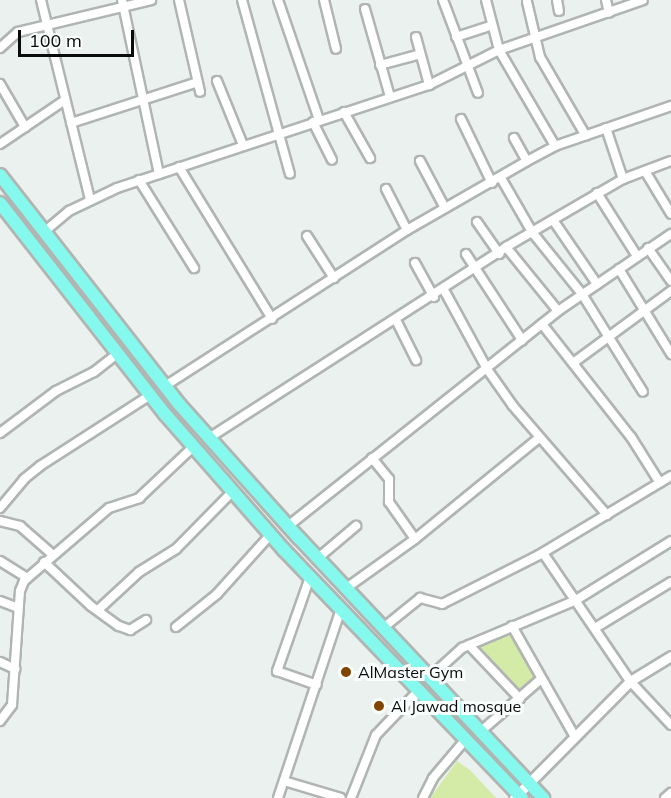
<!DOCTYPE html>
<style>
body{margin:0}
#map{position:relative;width:671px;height:798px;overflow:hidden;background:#ebf1ee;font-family:Mulish,sans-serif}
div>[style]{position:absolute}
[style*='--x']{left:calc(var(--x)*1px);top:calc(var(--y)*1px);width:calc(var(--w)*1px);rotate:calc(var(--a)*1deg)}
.green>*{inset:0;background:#d4eaa7}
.roads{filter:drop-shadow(2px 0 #b0b5b2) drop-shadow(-2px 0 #b0b5b2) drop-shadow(0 2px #b0b5b2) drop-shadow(0 -2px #b0b5b2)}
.minor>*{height:8px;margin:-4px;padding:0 4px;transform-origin:4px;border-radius:4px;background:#fff}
.tertiary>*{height:9px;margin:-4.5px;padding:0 4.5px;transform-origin:4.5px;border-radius:4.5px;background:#fff}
.primary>*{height:12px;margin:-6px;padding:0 6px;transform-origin:6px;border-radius:6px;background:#86f9ef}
.dots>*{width:16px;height:16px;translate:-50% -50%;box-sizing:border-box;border:3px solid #f9fefc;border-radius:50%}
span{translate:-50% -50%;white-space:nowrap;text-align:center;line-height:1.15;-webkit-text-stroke:6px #f9fefc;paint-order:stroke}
.poi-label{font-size:16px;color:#0a0c0b}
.left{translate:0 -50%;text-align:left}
.scale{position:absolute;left:18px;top:30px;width:116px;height:27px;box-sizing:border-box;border:3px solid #0a0c0b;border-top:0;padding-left:8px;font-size:18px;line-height:21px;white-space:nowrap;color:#0a0c0b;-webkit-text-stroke:4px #f9fefc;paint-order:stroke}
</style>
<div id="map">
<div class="green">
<i style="clip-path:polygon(510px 631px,538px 679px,519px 695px,471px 646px)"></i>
<i style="clip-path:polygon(457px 761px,470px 770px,496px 798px,430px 798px)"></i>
</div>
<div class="roads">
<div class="minor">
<i style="--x:41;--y:0;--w:206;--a:76.2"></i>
<i style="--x:122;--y:0;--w:178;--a:78"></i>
<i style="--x:179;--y:0;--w:94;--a:77.1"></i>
<i style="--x:242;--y:0;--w:180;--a:74.6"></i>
<i style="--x:278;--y:0;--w:127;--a:71.1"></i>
<i style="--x:324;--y:0;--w:50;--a:76.2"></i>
<i style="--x:443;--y:0;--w:99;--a:69.4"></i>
<i style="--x:486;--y:0;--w:52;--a:75.4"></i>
<i style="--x:499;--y:50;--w:111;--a:59.7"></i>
<i style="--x:557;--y:0;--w:11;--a:80"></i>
<i style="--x:606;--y:0;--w:13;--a:77"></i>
<i style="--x:527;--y:2;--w:57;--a:76.7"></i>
<i style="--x:540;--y:57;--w:91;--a:59.8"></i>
<i style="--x:365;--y:9;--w:91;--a:74.1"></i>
<i style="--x:416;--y:37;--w:50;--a:74.8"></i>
<i style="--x:456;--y:37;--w:38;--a:-18"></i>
<i style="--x:0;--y:48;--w:24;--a:-42"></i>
<i style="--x:18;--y:32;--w:137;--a:-13.5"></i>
<i style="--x:380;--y:65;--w:39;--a:-15"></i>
<i style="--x:217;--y:81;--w:69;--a:67.9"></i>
<i style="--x:0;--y:84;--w:50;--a:59.8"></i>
<i style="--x:344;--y:112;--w:53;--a:60.5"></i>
<i style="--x:461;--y:119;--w:71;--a:64.2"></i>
<i style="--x:313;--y:122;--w:42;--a:63.4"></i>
<i style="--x:71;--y:123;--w:133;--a:-17.9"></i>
<i style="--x:606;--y:128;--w:54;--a:71.6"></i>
<i style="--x:514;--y:138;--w:26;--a:61"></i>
<i style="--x:0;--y:144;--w:78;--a:-34.1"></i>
<i style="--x:420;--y:161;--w:53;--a:62"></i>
<i style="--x:179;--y:167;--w:178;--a:58.5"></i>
<i style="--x:645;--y:171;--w:50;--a:58.8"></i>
<i style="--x:501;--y:178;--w:62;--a:60.1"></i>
<i style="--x:532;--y:232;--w:80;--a:51.1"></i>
<i style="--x:582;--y:294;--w:115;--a:58.1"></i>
<i style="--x:139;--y:180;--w:104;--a:58"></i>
<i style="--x:386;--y:189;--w:46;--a:62.9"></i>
<i style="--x:597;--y:193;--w:75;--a:57.6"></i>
<i style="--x:553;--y:220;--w:78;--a:55.5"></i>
<i style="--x:477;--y:222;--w:39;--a:55"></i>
<i style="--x:44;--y:232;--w:33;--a:-40"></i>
<i style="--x:69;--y:211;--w:53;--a:-25.6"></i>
<i style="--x:117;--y:188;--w:329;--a:-18.3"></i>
<i style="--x:429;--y:85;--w:78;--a:-26.6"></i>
<i style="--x:499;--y:50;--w:152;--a:-19.1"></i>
<i style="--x:307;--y:236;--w:50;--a:57.3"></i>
<i style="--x:506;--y:247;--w:82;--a:50.9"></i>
<i style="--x:648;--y:248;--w:40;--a:55.1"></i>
<i style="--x:466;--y:254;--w:103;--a:56.9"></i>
<i style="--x:415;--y:263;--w:39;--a:61"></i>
<i style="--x:619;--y:269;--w:100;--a:58.5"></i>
<i style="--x:444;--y:290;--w:90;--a:61.4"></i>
<i style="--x:487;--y:369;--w:45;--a:54.9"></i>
<i style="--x:513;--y:406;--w:144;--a:49.2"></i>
<i style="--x:396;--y:320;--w:45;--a:63.4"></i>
<i style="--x:542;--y:324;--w:144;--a:51.8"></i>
<i style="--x:631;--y:437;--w:54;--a:57.8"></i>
<i style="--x:573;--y:363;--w:122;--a:-36.3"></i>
<i style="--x:165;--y:386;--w:288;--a:-32.8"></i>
<i style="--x:407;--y:230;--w:138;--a:-29.9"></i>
<i style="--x:527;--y:161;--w:32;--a:-28"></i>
<i style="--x:555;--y:146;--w:123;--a:-19"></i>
<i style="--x:0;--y:433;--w:70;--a:-36.9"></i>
<i style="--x:56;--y:391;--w:42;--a:-26.6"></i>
<i style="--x:94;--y:372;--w:29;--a:-38"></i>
<i style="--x:209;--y:438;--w:353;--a:-32.7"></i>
<i style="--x:506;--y:247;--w:135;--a:-30.2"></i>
<i style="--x:623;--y:179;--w:51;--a:-20.6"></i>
<i style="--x:372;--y:458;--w:27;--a:51"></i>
<i style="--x:389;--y:479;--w:23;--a:90"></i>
<i style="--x:389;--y:502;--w:45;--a:54.9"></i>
<i style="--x:0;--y:508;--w:38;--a:-50"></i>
<i style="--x:24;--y:479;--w:21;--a:-39"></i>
<i style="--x:40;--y:466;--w:131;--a:-32.8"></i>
<i style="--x:0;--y:521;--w:21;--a:14"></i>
<i style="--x:20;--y:526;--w:44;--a:41.3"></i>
<i style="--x:288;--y:526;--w:345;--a:-38.5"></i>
<i style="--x:558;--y:311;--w:137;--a:-34.3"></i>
<i style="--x:543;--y:553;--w:155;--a:55.8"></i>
<i style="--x:630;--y:681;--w:60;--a:47"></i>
<i style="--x:318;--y:558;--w:50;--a:-40.1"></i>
<i style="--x:0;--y:561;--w:32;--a:32"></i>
<i style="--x:44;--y:562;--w:64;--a:43.1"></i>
<i style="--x:91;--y:606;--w:34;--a:36"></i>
<i style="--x:119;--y:626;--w:12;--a:20"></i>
<i style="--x:130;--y:630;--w:19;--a:-32"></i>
<i style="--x:310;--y:577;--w:100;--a:109.3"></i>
<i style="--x:277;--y:671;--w:42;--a:19.3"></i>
<i style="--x:345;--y:589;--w:86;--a:-35.5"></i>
<i style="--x:415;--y:539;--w:160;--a:-39.2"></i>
<i style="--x:0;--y:601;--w:19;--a:21"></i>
<i style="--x:98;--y:610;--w:56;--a:-42.8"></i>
<i style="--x:139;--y:572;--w:44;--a:-31.9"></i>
<i style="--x:176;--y:549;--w:81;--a:-45.5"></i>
<i style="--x:512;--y:626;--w:125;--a:60.4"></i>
<i style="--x:176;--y:627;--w:53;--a:-38.8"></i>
<i style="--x:217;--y:594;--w:81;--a:-48"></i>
<i style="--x:383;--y:628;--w:48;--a:-39"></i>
<i style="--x:420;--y:598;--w:23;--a:15"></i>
<i style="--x:442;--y:604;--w:109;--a:-26.8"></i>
<i style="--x:539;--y:555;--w:154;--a:-30.9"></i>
<i style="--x:595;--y:628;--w:89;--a:-31.2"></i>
<i style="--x:469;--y:645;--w:74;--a:46.6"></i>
<i style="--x:0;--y:662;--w:17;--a:25"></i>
<i style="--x:429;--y:678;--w:45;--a:-42.3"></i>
<i style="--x:462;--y:648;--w:124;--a:-22.8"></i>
<i style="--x:576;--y:600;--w:112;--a:-31.8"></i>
<i style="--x:0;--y:721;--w:20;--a:-53"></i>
<i style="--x:12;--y:705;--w:114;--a:-86"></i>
<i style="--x:20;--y:591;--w:11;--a:-68"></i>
<i style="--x:24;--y:581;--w:112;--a:-40.7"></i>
<i style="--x:109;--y:508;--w:32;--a:-18"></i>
<i style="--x:139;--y:498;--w:76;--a:-43.4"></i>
<i style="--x:480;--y:732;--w:81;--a:-41"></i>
<i style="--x:284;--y:781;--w:59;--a:16.6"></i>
<i style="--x:278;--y:798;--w:199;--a:-71.6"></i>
<i style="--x:351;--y:798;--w:68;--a:-68.4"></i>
<i style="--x:376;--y:735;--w:62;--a:-46.3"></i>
<i style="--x:423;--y:798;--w:22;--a:-63"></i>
<i style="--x:433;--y:778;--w:51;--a:-49.8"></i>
<i style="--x:665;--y:798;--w:8;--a:-40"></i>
</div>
<div class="tertiary">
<i style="--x:514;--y:798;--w:165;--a:-45.2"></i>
<i style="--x:630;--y:681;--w:48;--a:-31.4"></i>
</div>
<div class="primary">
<i style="--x:0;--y:175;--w:291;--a:52"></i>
<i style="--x:179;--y:404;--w:180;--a:48.2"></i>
<i style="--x:299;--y:538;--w:357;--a:46.8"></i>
<i style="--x:0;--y:203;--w:268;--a:52"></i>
<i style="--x:165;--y:414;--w:181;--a:48.8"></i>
<i style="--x:284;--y:550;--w:344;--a:46.2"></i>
</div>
</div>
<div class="dots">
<i style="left:346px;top:672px;background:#824500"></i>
<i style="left:379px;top:706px;background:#824500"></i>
</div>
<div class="poi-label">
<span class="left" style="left:358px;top:672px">AlMaster Gym</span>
<span class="left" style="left:391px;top:706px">Al Jawad mosque</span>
</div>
<div class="scale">100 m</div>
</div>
